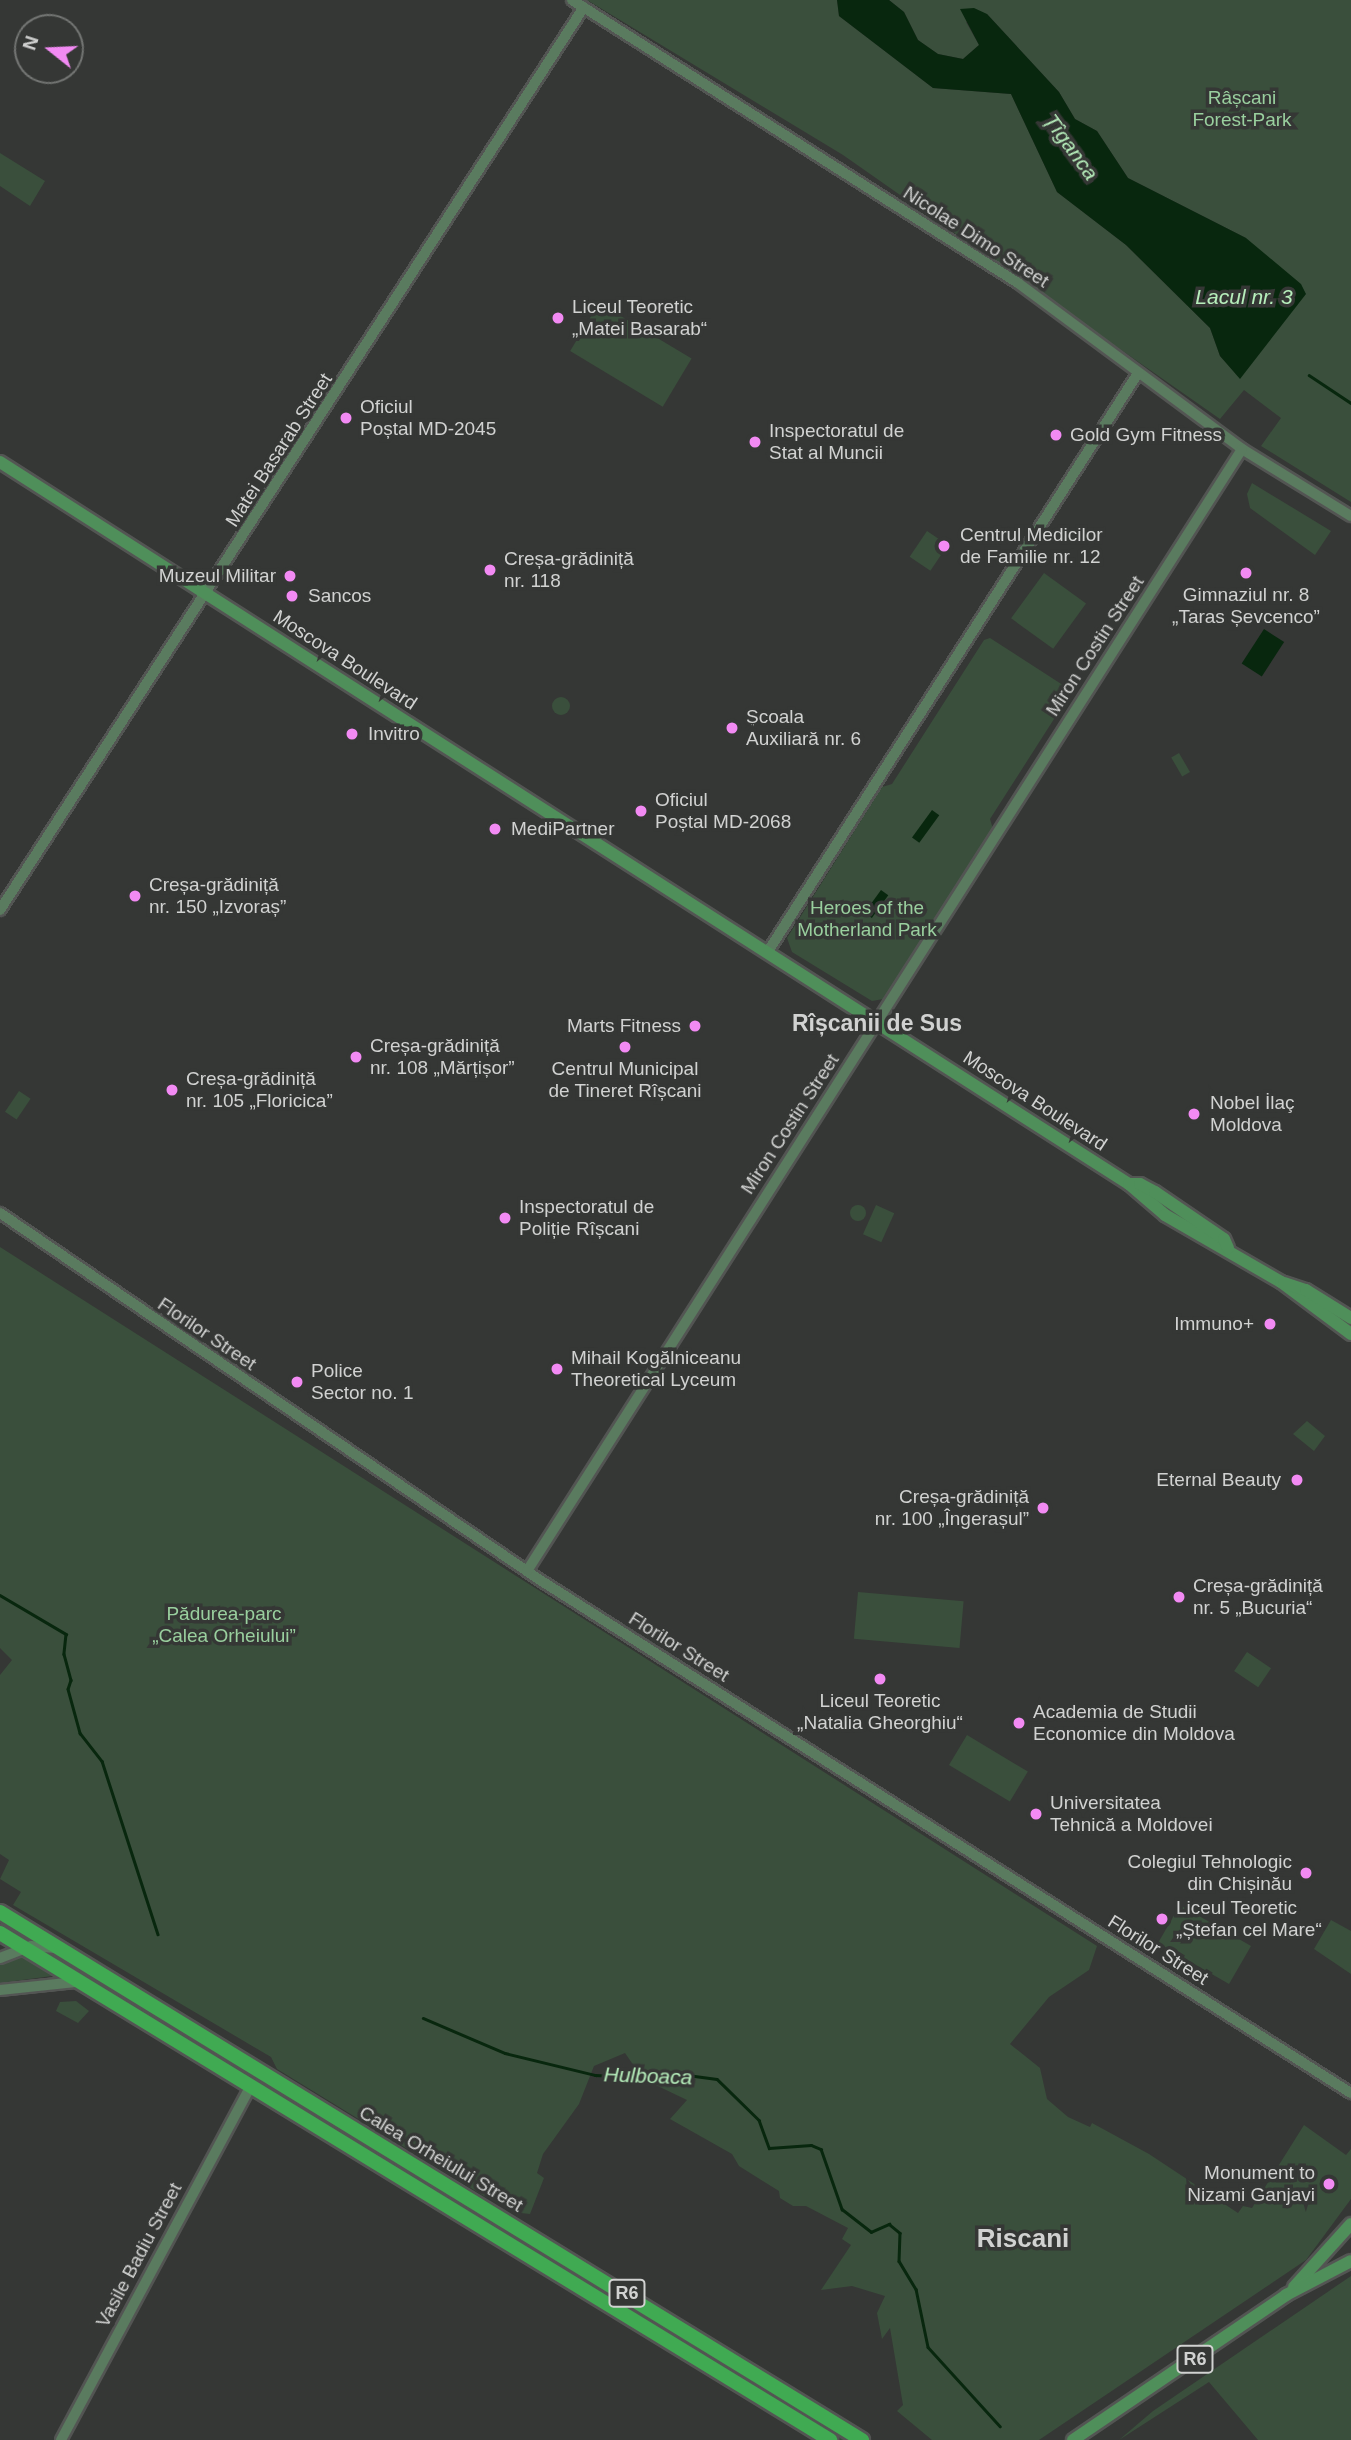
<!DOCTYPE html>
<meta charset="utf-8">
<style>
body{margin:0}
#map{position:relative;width:1351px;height:2440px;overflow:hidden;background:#353735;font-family:Helvetica,sans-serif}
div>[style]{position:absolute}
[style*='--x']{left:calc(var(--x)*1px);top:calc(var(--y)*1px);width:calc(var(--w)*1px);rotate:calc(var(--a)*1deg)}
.green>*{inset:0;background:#3a4f3c;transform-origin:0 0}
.round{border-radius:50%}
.water>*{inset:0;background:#08270e;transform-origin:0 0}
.stream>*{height:2.5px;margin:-1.25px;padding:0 1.25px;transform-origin:1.25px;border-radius:1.25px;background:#08270e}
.roads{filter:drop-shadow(2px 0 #535553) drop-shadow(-2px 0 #535553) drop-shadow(0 2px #535553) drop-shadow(0 -2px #535553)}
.secondary>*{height:10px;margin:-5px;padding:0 5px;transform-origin:5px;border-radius:5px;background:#5a7b5f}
.primary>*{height:12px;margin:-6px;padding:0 6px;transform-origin:6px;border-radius:6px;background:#4f8f5a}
.highway>*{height:14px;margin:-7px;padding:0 7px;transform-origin:7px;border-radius:7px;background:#40aa52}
.dots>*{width:19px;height:19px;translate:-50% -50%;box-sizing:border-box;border:4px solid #353735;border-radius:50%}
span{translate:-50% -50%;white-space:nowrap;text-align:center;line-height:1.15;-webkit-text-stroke:7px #353735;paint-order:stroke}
.shield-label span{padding:2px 5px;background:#353735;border:2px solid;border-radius:5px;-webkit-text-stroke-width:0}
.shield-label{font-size:18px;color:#d1d2d1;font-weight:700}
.park-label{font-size:19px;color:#99cf9e}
.street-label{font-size:19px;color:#d1d2d1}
.poi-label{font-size:19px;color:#d1d2d1}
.left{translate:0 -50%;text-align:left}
.right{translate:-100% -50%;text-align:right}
.water-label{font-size:21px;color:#b6eebb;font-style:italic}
.quarter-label{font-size:23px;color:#d1d2d1;font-weight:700}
.district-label{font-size:26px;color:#d1d2d1;font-weight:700}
.north{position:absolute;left:14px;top:14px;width:70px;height:70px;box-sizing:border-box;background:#353735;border:2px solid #737573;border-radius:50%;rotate:288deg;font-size:19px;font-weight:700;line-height:28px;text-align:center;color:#d1d2d1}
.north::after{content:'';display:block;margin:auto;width:24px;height:32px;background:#f28af3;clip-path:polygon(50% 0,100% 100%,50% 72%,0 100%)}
</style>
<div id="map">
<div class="green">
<i style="clip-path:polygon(587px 0,837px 0,839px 16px,933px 88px,1011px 94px,1057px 192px,1126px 245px,1210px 328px,1220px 356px,1240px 378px,1246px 238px,1128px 178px,1097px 131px,1075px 119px,1059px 92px,987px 14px,966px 22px,979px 45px,963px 59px,938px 54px,918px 40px,904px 12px,889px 0,1351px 0,1351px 502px,1261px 446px,1281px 418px,1244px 390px,1220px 419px,843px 155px)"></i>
<i style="clip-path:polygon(0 153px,45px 181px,30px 206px,0 186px)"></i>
<i style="left:599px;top:303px;width:108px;height:56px;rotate:31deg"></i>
<i style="clip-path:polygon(1252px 483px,1331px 531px,1315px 555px,1250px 508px,1247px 494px)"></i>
<i style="left:927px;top:531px;width:25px;height:31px;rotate:34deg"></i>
<i style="left:1044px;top:573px;width:52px;height:56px;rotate:36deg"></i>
<i style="clip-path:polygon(990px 638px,1069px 689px,1070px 694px,990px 819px,993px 829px,883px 999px,872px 1001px,792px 952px,787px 938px,882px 787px,892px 784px,984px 640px)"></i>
<i class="round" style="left:552px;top:697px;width:18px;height:18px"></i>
<i style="left:1179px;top:753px;width:22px;height:9px;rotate:60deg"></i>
<i style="left:19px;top:1091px;width:14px;height:25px;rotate:34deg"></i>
<i style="left:876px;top:1205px;width:20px;height:32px;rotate:24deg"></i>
<i class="round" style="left:850px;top:1205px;width:16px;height:16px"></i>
<i style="clip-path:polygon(0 1247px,1097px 1946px,1089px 1970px,1049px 1997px,1010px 2044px,1040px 2068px,1047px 2099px,1068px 2117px,1090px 2127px,1092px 2123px,1149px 2154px,1238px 2213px,1243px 2206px,1252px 2208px,1304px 2125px,1346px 2155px,1351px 2149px,1351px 2199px,1306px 2260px,1039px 2440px,932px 2440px,897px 2411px,903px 2405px,890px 2328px,882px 2339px,877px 2313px,885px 2296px,852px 2286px,821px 2290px,851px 2245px,842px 2239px,848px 2228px,806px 2206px,793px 2206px,780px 2198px,779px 2191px,739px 2166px,732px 2154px,670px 2119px,687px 2100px,643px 2079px,625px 2053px,594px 2066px,579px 2104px,543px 2154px,537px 2173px,544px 2178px,530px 2214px,521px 2213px,484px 2196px,277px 2069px,271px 2057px,13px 1905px,21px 1892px,0 1879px,9px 1860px,0 1854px,0 1675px,12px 1660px,0 1648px)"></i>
<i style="clip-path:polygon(1307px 1421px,1325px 1436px,1314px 1451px,1293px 1434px)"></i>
<i style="left:858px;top:1592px;width:106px;height:47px;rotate:5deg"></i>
<i style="left:1247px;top:1652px;width:29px;height:23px;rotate:34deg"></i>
<i style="left:967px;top:1735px;width:71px;height:35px;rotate:31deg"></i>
<i style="left:1180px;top:1905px;width:82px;height:44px;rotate:30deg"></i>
<i style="clip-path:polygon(1331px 1920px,1351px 1931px,1351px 1974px,1314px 1949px)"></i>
<i style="left:44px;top:1951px;width:227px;height:4px;rotate:31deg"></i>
<i style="clip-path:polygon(18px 1956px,22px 1957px,52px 1976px,0 1983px,0 1963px)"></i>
<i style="clip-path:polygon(76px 2001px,89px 2011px,78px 2023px,56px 2011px,60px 2002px)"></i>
<i style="left:248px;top:2073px;width:151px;height:4px;rotate:31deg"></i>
<i style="clip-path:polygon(398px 2163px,527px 2241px,525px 2244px)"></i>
<i style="clip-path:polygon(532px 2243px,849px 2440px,841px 2440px,529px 2247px)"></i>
<i style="clip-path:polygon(1351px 2276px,1351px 2440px,1258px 2440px,1209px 2382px,1119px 2440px,1153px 2411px)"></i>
</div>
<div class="water">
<i style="clip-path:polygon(837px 0,889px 0,904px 12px,918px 40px,938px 54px,963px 59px,979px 45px,960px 9px,974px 8px,987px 14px,1059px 92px,1075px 119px,1097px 131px,1128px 178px,1246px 238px,1301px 284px,1306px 294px,1240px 379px,1220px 356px,1210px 328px,1126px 245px,1057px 192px,1011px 94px,933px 88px,839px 16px)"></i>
<i style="left:1264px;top:629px;width:24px;height:41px;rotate:33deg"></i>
<i style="left:932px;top:810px;width:9px;height:34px;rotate:36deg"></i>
<i style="left:881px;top:890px;width:9px;height:28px;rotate:36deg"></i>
</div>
<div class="stream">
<i style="--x:1309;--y:375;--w:50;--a:33.7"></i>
<i style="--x:0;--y:1595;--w:77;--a:30.6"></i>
<i style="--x:66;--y:1634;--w:20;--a:96"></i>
<i style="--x:64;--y:1654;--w:27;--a:75"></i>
<i style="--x:71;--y:1680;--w:9;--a:108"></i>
<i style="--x:68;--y:1689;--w:46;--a:74.7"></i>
<i style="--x:80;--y:1733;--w:36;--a:52"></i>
<i style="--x:102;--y:1761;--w:182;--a:72.1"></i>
<i style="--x:423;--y:2018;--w:89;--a:23.1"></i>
<i style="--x:505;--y:2053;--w:93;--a:13.7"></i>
<i style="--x:595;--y:2075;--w:39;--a:3"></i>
<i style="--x:634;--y:2077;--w:31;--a:-9"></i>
<i style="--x:665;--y:2072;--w:52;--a:7.7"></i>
<i style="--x:717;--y:2079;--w:59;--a:44.3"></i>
<i style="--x:759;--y:2120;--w:30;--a:70"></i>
<i style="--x:769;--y:2148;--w:42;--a:-4.1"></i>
<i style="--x:811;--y:2145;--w:11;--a:22"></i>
<i style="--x:821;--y:2149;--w:64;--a:70.7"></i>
<i style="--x:842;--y:2209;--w:37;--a:38"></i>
<i style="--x:871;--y:2232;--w:20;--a:-24"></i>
<i style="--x:889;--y:2224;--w:14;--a:39"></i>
<i style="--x:900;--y:2233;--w:28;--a:92"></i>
<i style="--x:899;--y:2261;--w:33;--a:59"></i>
<i style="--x:916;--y:2289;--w:59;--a:78.3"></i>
<i style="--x:928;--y:2347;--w:107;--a:47.7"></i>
</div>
<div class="roads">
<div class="secondary">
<i style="--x:572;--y:0;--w:528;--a:32.4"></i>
<i style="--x:1018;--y:283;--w:279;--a:36.5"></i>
<i style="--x:1242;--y:449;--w:128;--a:31.6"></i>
<i style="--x:0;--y:910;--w:1075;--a:-57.11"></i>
<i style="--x:767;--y:953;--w:689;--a:-57.39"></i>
<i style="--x:0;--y:1213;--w:653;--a:34.2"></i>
<i style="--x:540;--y:1580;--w:960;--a:32.32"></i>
<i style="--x:527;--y:1571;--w:1330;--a:-57.49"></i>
<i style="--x:0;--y:1958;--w:33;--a:-21"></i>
<i style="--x:31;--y:1946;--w:24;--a:5"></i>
<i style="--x:0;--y:1990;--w:76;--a:-6"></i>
<i style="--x:61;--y:2440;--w:400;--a:-61.8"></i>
</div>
<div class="primary">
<i style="--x:0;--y:462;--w:1340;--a:32.6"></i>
<i style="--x:1129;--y:1184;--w:48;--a:40.7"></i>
<i style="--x:1165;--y:1215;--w:134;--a:30"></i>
<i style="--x:1281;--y:1282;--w:87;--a:36.6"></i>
<i style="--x:1129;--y:1184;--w:11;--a:0"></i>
<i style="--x:1140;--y:1184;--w:17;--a:28"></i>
<i style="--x:1155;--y:1192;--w:83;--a:34.3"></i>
<i style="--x:1224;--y:1239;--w:10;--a:66"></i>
<i style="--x:1284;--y:1283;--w:23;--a:18"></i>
<i style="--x:1306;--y:1290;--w:53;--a:31.9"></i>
<i style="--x:1294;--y:2287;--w:85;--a:-47.9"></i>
<i style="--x:1073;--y:2440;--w:258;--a:-34.2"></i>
<i style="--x:1286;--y:2295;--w:73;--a:-27.6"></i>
</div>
<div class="highway">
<i style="--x:0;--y:1912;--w:1011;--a:31.49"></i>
<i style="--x:0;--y:1933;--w:973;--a:31.42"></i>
</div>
</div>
<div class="dots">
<i style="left:558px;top:318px;background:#f28af3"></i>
<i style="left:346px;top:418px;background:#f28af3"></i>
<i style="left:1056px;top:435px;background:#f28af3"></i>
<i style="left:755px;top:442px;background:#f28af3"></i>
<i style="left:944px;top:546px;background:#f28af3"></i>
<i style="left:490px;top:570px;background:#f28af3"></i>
<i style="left:1246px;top:573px;background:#f28af3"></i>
<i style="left:290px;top:576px;background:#f28af3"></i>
<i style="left:292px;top:596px;background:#f28af3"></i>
<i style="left:732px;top:728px;background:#f28af3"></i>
<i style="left:352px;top:734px;background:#f28af3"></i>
<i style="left:641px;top:811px;background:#f28af3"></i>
<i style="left:495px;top:829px;background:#f28af3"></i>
<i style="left:135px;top:896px;background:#f28af3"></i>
<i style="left:695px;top:1026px;background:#f28af3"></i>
<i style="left:625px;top:1047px;background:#f28af3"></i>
<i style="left:356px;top:1057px;background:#f28af3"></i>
<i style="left:172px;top:1090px;background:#f28af3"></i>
<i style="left:1194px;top:1114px;background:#f28af3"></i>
<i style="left:505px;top:1218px;background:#f28af3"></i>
<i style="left:1270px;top:1324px;background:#f28af3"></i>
<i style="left:557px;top:1369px;background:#f28af3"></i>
<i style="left:297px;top:1382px;background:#f28af3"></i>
<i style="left:1297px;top:1480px;background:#f28af3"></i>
<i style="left:1043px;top:1508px;background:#f28af3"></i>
<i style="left:1179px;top:1597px;background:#f28af3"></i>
<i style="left:880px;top:1679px;background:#f28af3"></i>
<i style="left:1019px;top:1723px;background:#f28af3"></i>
<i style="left:1036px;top:1814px;background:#f28af3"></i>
<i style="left:1306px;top:1873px;background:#f28af3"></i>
<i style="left:1162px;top:1919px;background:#f28af3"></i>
<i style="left:1329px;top:2184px;background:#f28af3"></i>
</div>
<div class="shield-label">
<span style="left:627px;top:2293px">R6</span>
<span style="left:1195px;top:2359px">R6</span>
</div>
<div class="park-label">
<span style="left:1242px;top:109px">Râșcani<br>Forest-Park</span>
<span style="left:867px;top:919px">Heroes of the<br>Motherland Park</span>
<span style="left:224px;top:1625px">Pădurea-parc<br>„Calea Orheiului”</span>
</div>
<div class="street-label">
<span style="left:976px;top:237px;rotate:33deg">Nicolae Dimo Street</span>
<span style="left:279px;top:450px;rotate:-57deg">Matei Basarab Street</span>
<span style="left:1095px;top:646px;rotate:-57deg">Miron Costin Street</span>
<span style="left:345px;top:660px;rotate:33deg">Moscova Boulevard</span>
<span style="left:1035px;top:1101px;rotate:33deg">Moscova Boulevard</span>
<span style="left:790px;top:1124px;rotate:-57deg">Miron Costin Street</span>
<span style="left:207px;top:1334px;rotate:34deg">Florilor Street</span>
<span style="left:679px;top:1647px;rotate:32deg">Florilor Street</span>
<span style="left:1158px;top:1950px;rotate:32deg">Florilor Street</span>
<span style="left:441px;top:2159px;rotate:31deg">Calea Orheiului Street</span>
<span style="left:139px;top:2255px;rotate:-62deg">Vasile Badiu Street</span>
</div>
<div class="poi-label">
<span class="left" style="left:572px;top:318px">Liceul Teoretic<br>„Matei Basarab“</span>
<span class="left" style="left:360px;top:418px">Oficiul<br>Poștal MD-2045</span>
<span class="left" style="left:769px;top:442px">Inspectoratul de<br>Stat al Muncii</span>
<span class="left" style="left:1070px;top:435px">Gold Gym Fitness</span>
<span class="left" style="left:960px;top:546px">Centrul Medicilor<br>de Familie nr. 12</span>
<span class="left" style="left:504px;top:570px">Creșa-grădiniță<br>nr. 118</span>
<span class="right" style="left:276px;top:576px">Muzeul Militar</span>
<span style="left:1246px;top:606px">Gimnaziul nr. 8<br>„Taras Șevcenco”</span>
<span class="left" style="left:308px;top:596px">Sancos</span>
<span class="left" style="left:746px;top:728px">Școala<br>Auxiliară nr. 6</span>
<span class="left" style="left:368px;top:734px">Invitro</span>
<span class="left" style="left:655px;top:811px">Oficiul<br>Poștal MD-2068</span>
<span class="left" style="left:511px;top:829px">MediPartner</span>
<span class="left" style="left:149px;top:896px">Creșa-grădiniță<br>nr. 150 „Izvoraș”</span>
<span class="right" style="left:681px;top:1026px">Marts Fitness</span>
<span class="left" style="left:370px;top:1057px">Creșa-grădiniță<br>nr. 108 „Mărțișor”</span>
<span style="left:625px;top:1080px">Centrul Municipal<br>de Tineret Rîșcani</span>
<span class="left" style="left:186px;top:1090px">Creșa-grădiniță<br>nr. 105 „Floricica”</span>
<span class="left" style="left:1210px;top:1114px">Nobel İlaç<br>Moldova</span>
<span class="left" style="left:519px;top:1218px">Inspectoratul de<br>Poliție Rîșcani</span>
<span class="right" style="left:1254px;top:1324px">Immuno+</span>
<span class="left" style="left:571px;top:1369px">Mihail Kogălniceanu<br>Theoretical Lyceum</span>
<span class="left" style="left:311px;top:1382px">Police<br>Sector no. 1</span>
<span class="right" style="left:1281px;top:1480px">Eternal Beauty</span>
<span class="right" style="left:1029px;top:1508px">Creșa-grădiniță<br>nr. 100 „Îngerașul”</span>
<span class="left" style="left:1193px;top:1597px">Creșa-grădiniță<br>nr. 5 „Bucuria“</span>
<span style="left:880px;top:1712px">Liceul Teoretic<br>„Natalia Gheorghiu“</span>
<span class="left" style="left:1033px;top:1723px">Academia de Studii<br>Economice din Moldova</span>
<span class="left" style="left:1050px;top:1814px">Universitatea<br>Tehnică a Moldovei</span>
<span class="right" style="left:1292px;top:1873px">Colegiul Tehnologic<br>din Chișinău</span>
<span class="left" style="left:1176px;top:1919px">Liceul Teoretic<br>„Ștefan cel Mare“</span>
<span class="right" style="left:1315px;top:2184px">Monument to<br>Nizami Ganjavi</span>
</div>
<div class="water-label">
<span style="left:1071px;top:147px;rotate:54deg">Țîganca</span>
<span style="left:1244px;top:297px">Lacul nr. 3</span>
<span style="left:648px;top:2076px;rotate:2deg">Hulboaca</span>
</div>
<div class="quarter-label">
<span style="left:877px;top:1023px">Rîșcanii de Sus</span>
</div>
<div class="district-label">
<span style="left:1023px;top:2239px">Riscani</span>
</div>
<div class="north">N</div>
</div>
